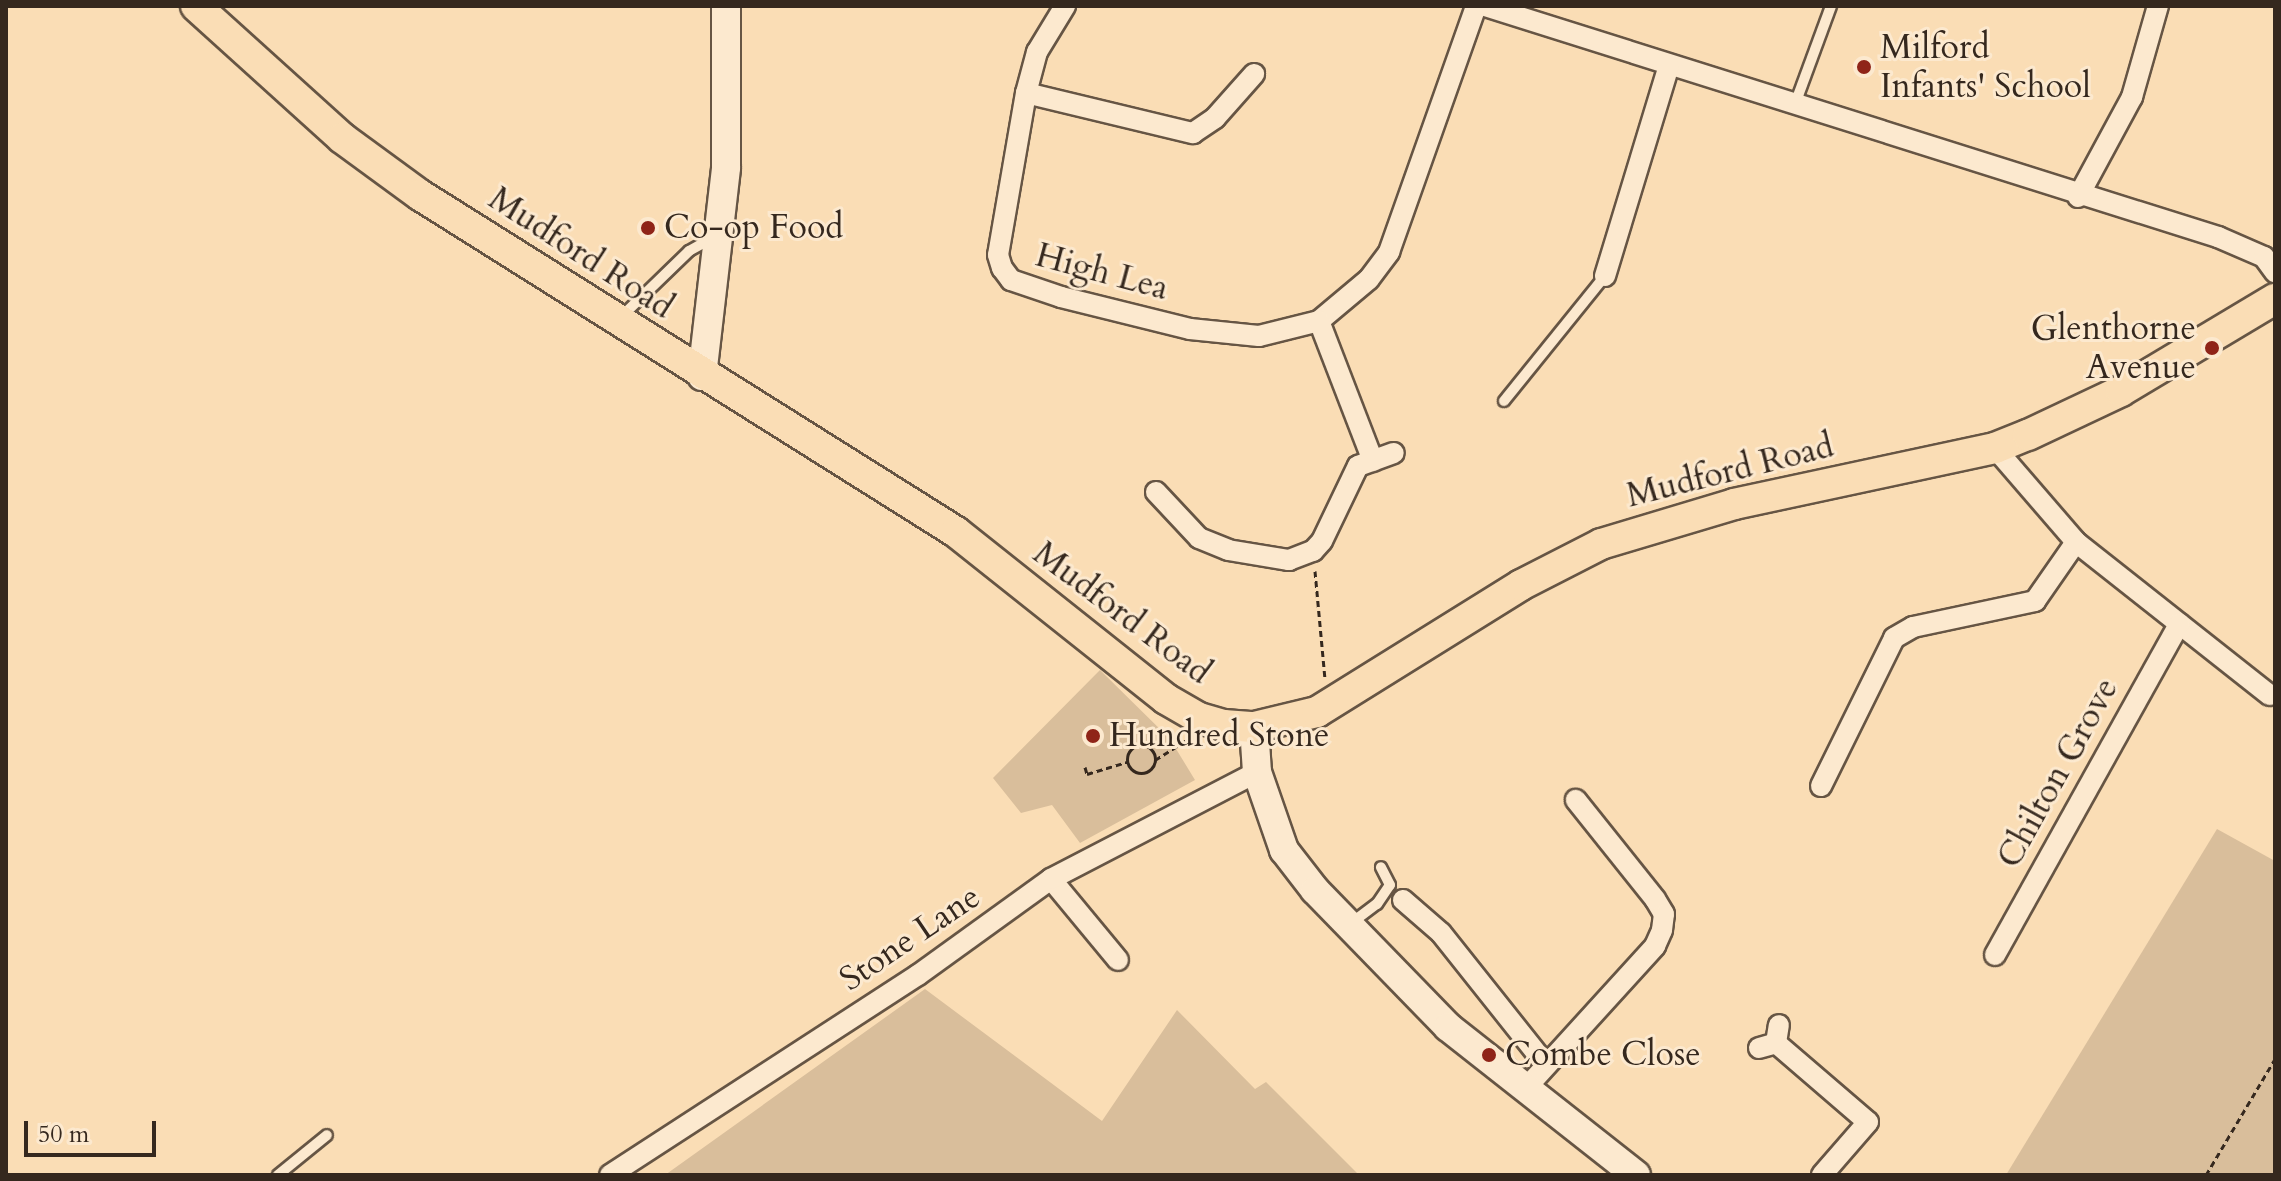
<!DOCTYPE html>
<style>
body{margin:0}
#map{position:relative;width:2281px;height:1181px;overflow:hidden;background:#faddb5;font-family:Cardo,serif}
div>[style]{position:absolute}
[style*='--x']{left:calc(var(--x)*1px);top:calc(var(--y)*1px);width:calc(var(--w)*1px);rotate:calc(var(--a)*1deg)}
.green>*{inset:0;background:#d9be9b}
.path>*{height:3px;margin-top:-1.5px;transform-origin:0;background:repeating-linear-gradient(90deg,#35281e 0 6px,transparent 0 10px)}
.path>.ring{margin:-1.5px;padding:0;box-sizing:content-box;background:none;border:3px solid #35281e;border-radius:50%}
.roads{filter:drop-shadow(2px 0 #654) drop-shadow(-2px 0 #654) drop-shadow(0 2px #654) drop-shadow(0 -2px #654)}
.lane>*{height:10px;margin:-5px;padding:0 5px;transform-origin:5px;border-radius:5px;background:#fce9cf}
.street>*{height:20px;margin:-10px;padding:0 10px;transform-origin:10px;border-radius:10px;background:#fce9cf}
.secondary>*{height:28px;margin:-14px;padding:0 14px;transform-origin:14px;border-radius:14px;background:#fce9cf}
.primary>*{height:30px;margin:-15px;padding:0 15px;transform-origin:15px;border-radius:15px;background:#faddb5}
.dots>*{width:22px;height:22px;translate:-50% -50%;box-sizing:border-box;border:4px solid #fce9cf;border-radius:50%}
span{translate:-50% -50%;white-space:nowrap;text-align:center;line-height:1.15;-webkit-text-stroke:6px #fce9cf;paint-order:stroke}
.poi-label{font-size:34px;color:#35281e}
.left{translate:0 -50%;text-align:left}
.right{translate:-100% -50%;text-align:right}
.street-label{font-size:34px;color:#35281e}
.frame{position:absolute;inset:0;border:8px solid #35281e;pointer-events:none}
.scale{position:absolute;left:24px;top:1121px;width:132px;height:36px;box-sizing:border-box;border:4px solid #35281e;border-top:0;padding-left:10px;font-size:24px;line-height:28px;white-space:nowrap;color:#35281e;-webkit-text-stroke:6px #fce9cf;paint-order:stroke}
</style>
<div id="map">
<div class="green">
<i style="clip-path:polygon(1100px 670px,1170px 739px,1195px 780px,1080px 843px,1052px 805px,1021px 813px,993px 778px)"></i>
<i style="clip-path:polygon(2217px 829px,2275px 861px,2275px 1175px,2006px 1175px)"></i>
<i style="clip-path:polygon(925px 989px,1102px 1121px,1177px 1010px,1255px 1089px,1266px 1082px,1359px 1175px,665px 1175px)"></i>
</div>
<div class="path">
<i style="--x:1315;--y:571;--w:108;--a:84.7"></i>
<i class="ring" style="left:1127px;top:745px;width:25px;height:25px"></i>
<i style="--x:1155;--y:760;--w:39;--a:-32"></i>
<i style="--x:1085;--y:767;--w:7;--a:74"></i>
<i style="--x:1087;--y:774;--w:42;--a:-16.7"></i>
<i style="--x:2206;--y:1175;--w:135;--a:-59.3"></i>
</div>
<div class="roads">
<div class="lane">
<i style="--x:1795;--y:104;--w:104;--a:-69.8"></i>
<i style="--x:621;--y:317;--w:95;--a:-44.1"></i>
<i style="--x:689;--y:251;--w:29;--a:-29"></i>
<i style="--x:1504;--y:401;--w:161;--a:-51.1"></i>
<i style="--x:1350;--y:924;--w:34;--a:-37"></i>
<i style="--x:1377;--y:904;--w:23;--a:-56"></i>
<i style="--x:1390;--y:885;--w:20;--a:-117"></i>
<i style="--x:278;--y:1175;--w:63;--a:-39.2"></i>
</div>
<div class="street">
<i style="--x:1065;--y:6;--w:54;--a:121.3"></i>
<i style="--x:1037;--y:52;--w:42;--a:105"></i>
<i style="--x:1026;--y:93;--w:164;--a:99.8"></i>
<i style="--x:998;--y:255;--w:14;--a:73"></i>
<i style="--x:1002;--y:268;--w:15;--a:53"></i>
<i style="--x:1011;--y:280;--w:53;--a:18.8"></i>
<i style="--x:1061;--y:297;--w:133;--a:13.9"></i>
<i style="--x:1190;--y:329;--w:69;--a:5.8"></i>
<i style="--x:1259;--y:336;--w:62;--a:-14"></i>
<i style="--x:1319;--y:321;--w:65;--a:-40"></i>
<i style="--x:1369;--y:279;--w:34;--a:-53"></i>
<i style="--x:1389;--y:252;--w:261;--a:-70.5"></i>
<i style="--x:1485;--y:6;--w:769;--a:17.49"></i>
<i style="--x:2218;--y:237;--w:50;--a:23.5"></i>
<i style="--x:2264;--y:257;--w:19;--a:54"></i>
<i style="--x:1026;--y:93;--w:172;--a:13.5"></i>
<i style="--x:1193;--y:133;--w:27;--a:-34"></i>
<i style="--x:1215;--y:118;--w:59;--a:-48.4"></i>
<i style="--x:2078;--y:197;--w:114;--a:-61.6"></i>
<i style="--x:2132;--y:97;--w:95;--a:-74.1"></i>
<i style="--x:1605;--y:276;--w:220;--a:-73.1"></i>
<i style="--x:1319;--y:321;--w:150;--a:68.9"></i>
<i style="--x:1995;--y:448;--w:124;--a:49.2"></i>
<i style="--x:2076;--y:542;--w:247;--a:38.3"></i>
<i style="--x:1156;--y:492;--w:63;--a:46.9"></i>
<i style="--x:1199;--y:538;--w:31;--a:22"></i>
<i style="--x:1228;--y:550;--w:62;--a:9.3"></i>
<i style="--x:1289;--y:560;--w:26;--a:-21"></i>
<i style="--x:1313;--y:551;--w:13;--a:-48"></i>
<i style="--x:1322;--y:541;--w:83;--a:-64.4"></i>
<i style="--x:1358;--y:466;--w:38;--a:-20"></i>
<i style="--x:1821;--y:786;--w:165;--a:-63.7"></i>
<i style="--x:1894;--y:638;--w:22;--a:-30"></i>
<i style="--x:1913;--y:627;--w:125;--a:-12"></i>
<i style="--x:2035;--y:601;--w:72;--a:-55.2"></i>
<i style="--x:1051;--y:879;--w:105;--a:50.4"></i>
<i style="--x:1403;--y:900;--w:50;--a:41"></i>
<i style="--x:1441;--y:933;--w:169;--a:51.5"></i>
<i style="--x:1995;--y:955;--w:379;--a:-60.9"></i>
<i style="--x:1776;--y:1043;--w:121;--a:40.7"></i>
<i style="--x:1868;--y:1122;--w:70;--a:131"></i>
<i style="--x:1759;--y:1048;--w:18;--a:-16"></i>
<i style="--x:1776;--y:1043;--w:18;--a:-81"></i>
<i style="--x:1526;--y:1088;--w:192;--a:-47.7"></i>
<i style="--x:1655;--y:946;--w:17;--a:-66"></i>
<i style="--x:1662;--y:930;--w:16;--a:-83"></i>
<i style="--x:1664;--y:914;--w:17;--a:-121"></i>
<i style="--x:1655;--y:899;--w:127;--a:-128.6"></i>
<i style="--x:610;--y:1175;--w:367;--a:-33"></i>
<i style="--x:918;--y:975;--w:164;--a:-35.8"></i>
<i style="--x:1051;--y:879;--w:232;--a:-27.4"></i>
</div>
<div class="secondary">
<i style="--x:702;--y:376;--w:210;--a:-83.4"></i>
<i style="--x:726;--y:167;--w:161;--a:-90"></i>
<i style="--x:1254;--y:727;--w:45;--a:86.2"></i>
<i style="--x:1257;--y:772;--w:83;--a:70.9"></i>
<i style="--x:1284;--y:850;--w:51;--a:52.2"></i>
<i style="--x:1315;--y:890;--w:191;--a:45.8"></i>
<i style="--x:1448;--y:1027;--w:239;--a:38.2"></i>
</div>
<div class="primary">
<i style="--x:196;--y:6;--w:197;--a:42.1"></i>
<i style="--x:342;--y:138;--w:97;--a:36.2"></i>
<i style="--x:420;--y:195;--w:633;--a:32.16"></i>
<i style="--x:956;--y:532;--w:268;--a:38.5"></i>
<i style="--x:1166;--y:699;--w:38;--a:30"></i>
<i style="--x:1199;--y:718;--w:26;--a:16"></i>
<i style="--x:1224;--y:725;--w:30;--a:4"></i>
<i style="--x:1254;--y:727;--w:65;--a:-13.4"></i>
<i style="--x:1317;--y:712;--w:240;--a:-31.9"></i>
<i style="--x:1521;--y:585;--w:90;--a:-27.1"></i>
<i style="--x:1601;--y:544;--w:139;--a:-16.7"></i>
<i style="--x:1734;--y:504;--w:267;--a:-12.1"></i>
<i style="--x:1995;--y:448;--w:35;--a:-22"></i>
<i style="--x:2028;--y:435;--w:103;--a:-25.3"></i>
<i style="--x:2121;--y:391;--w:179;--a:-30.9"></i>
</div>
</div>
<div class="dots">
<i style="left:1864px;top:67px;background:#8f2418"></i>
<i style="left:648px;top:228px;background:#8f2418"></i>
<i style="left:2212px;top:348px;background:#8f2418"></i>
<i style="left:1093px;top:736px;background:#8f2418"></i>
<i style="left:1489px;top:1055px;background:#8f2418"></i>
</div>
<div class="poi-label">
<span class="left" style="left:1880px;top:67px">Milford<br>Infants' School</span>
<span class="left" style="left:664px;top:228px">Co-op Food</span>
<span class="right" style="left:2196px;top:348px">Glenthorne<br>Avenue</span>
<span class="left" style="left:1109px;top:736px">Hundred Stone</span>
<span class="left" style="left:1505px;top:1055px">Combe Close</span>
</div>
<div class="street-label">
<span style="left:581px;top:253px;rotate:33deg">Mudford Road</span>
<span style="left:1102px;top:272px;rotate:15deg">High Lea</span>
<span style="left:1730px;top:471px;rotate:-14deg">Mudford Road</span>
<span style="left:1122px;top:613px;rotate:37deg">Mudford Road</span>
<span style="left:2058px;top:773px;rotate:-61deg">Chilton Grove</span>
<span style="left:910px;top:938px;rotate:-34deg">Stone Lane</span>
</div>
<div class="frame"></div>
<div class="scale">50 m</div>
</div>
